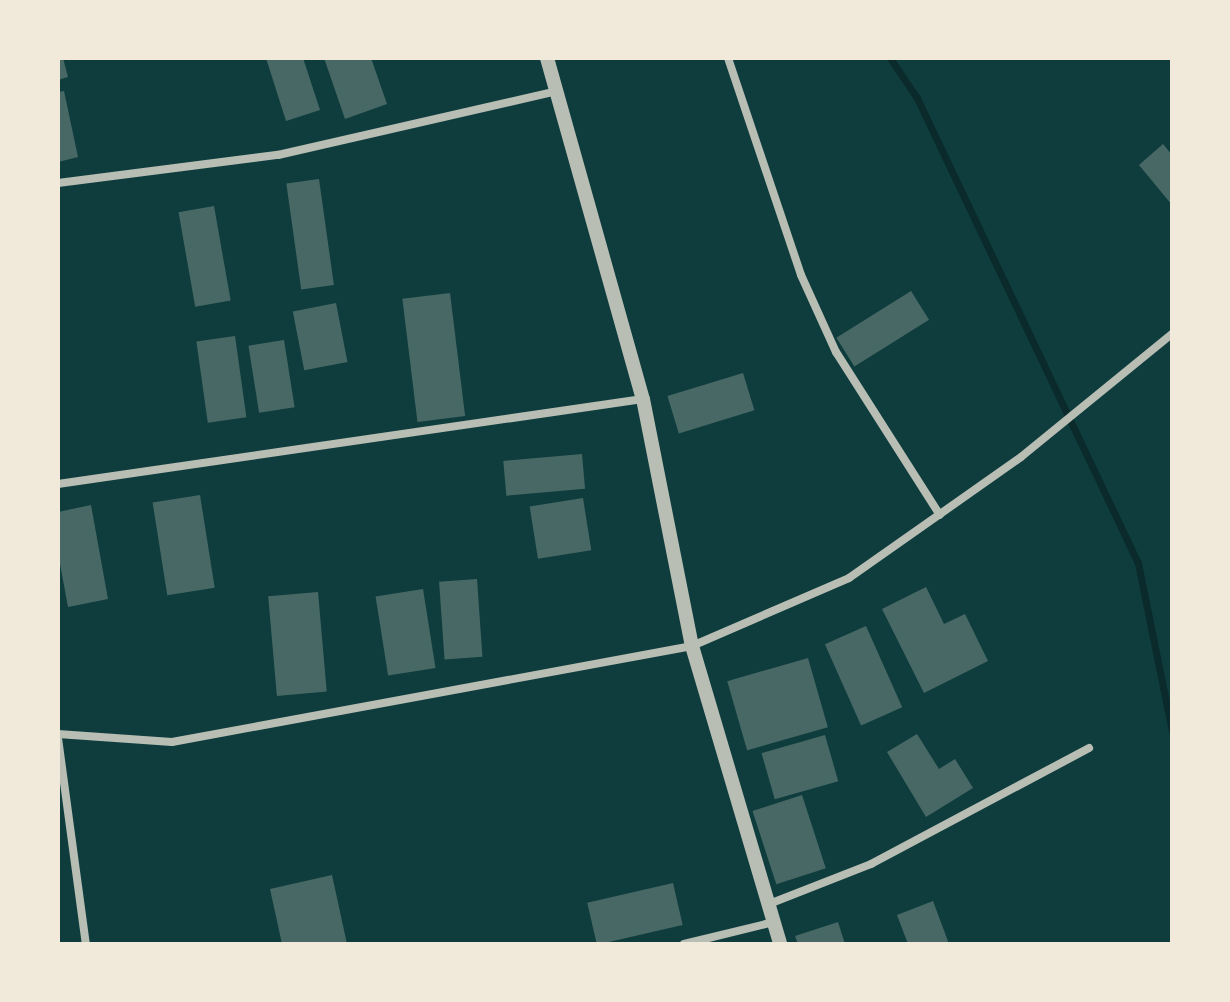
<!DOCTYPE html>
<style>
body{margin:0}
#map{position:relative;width:1230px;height:1002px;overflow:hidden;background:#0f3d3e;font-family:"DejaVu Sans",sans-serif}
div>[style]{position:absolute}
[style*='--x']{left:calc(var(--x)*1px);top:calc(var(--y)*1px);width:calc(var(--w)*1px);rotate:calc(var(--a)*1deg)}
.stream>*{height:7px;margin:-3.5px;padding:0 3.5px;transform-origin:3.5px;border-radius:3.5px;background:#0a2a2b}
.building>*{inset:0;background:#486865;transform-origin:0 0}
.minor>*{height:8px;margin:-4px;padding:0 4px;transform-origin:4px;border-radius:4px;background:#b8beb3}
.tertiary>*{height:14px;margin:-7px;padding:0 7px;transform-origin:7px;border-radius:7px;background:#b8beb3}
span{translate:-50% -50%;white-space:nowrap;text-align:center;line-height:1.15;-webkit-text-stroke:8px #f1e9da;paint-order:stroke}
.frame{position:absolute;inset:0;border:60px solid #f1e9da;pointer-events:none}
</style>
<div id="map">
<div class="stream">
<i style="--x:890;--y:58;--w:48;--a:56"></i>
<i style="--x:917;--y:98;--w:515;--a:64.58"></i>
<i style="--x:1138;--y:563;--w:171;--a:78.6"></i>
</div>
<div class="building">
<i style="clip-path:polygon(58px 58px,63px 58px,68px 77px,58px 80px)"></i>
<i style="clip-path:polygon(266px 58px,303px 58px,320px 110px,286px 121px)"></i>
<i style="clip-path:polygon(324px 58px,371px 58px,387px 104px,345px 119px)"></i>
<i style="clip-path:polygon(64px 91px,78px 157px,58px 162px,58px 92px)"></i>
<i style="clip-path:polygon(1163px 144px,1172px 155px,1172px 205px,1139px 165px)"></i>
<i style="left:319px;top:179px;width:107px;height:33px;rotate:82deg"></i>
<i style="left:214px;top:206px;width:96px;height:36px;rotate:80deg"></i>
<i style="left:911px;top:291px;width:34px;height:88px;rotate:58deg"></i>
<i style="left:450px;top:293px;width:124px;height:48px;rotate:83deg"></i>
<i style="left:336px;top:303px;width:60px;height:44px;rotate:79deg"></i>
<i style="left:235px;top:336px;width:82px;height:39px;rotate:82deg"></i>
<i style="left:284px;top:340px;width:68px;height:36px;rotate:81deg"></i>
<i style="left:743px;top:373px;width:39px;height:79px;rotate:73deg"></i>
<i style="left:582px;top:454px;width:35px;height:79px;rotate:85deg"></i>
<i style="left:200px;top:495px;width:94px;height:48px;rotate:81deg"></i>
<i style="left:583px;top:498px;width:53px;height:54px;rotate:81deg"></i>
<i style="clip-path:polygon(91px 505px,108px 599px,68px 607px,58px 553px,58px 512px)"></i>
<i style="left:477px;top:579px;width:78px;height:38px;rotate:86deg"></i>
<i style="clip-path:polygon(926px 587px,944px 624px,965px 614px,988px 661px,924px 693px,882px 609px)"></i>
<i style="left:423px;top:589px;width:80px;height:48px;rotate:81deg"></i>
<i style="left:318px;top:592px;width:100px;height:50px;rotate:85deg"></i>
<i style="left:866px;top:626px;width:89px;height:45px;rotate:66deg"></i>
<i style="left:808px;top:658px;width:72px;height:84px;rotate:74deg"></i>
<i style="clip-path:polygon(917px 734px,939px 769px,955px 759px,973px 788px,926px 817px,887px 752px)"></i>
<i style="left:825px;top:735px;width:48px;height:66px;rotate:74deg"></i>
<i style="left:802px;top:795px;width:77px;height:52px;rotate:72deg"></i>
<i style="clip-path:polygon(332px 875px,347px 944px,282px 944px,270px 889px)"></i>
<i style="left:673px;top:883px;width:43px;height:88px;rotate:77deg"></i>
<i style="clip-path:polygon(933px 901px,949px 944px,908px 944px,897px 915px)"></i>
<i style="clip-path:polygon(838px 922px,845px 944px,798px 944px,795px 936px)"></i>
</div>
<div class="minor">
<i style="--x:728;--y:58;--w:229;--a:71.4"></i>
<i style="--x:801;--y:275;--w:85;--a:65.6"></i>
<i style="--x:836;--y:352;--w:193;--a:57.5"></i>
<i style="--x:58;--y:183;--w:222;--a:-7.3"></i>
<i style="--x:278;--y:155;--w:286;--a:-12.9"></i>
<i style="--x:58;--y:484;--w:591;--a:-8.27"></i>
<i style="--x:58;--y:734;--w:114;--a:4"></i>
<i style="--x:172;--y:742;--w:529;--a:-10.46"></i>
<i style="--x:692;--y:646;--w:171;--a:-23.4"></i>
<i style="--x:849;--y:578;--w:210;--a:-35.1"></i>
<i style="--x:1021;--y:457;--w:195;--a:-39.2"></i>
<i style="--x:58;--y:738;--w:208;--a:82.3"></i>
<i style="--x:769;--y:904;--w:110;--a:-21.4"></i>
<i style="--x:871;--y:864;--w:247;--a:-28"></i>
<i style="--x:684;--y:944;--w:93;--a:-13.7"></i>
</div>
<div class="tertiary">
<i style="--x:547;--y:58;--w:354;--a:74.3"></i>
<i style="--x:643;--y:399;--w:252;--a:78.8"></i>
<i style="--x:692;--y:646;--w:311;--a:73.5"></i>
</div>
<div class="frame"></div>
</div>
